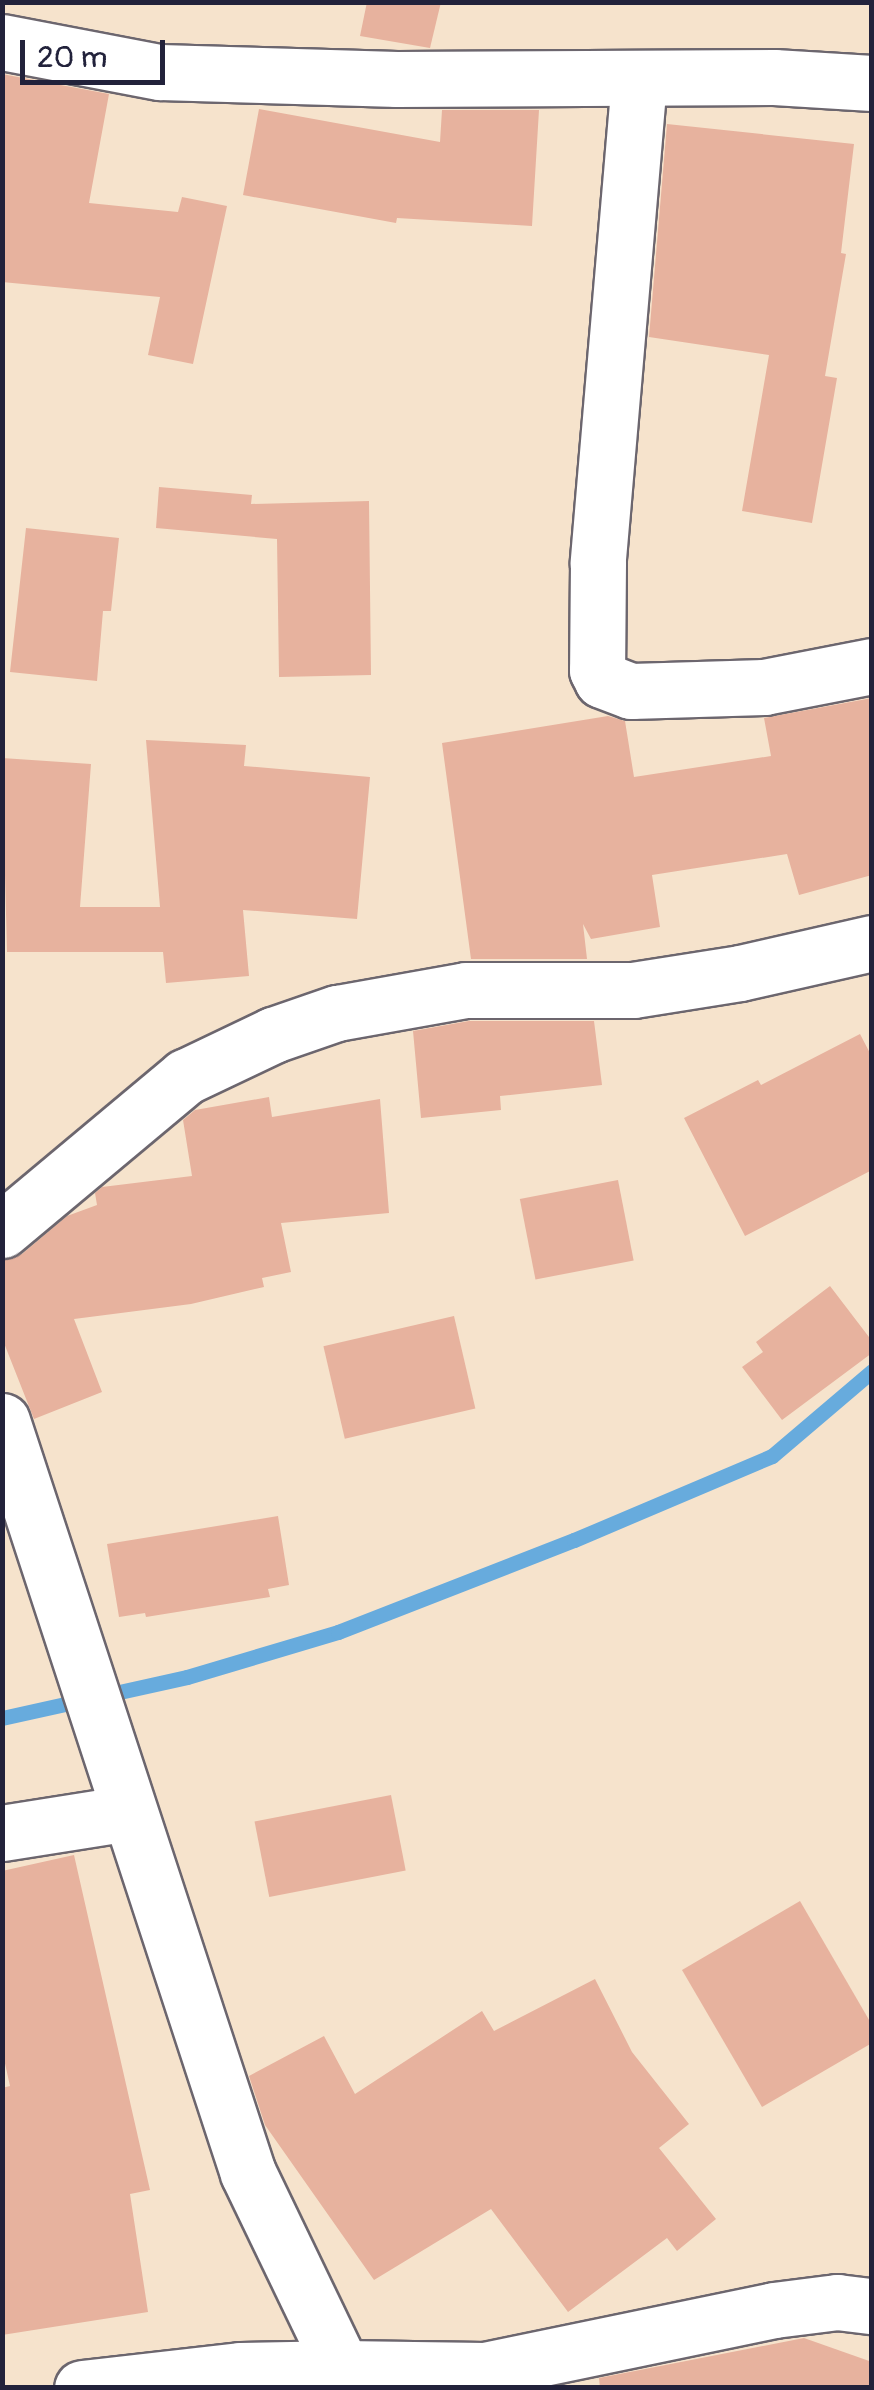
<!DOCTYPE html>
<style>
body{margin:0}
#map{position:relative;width:874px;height:2390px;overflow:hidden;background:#f6e3cc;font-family:Pangolin,sans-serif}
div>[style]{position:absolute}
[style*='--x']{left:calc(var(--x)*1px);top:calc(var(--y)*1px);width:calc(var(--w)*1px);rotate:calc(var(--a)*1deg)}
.stream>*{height:15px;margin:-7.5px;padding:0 7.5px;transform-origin:7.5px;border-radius:7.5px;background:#67abdd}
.building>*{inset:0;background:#e7b29e;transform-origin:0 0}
.roads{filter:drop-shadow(2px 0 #6c666e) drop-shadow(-2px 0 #6c666e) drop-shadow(0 2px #6c666e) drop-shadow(0 -2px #6c666e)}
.minor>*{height:55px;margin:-27.5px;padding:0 27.5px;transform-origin:27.5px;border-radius:27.5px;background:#fff}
span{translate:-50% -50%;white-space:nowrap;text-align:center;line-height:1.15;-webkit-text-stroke:8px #fff;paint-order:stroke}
.frame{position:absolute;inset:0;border:5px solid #22223b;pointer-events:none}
.scale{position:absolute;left:20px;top:40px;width:145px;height:45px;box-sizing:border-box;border:5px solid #22223b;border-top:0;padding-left:12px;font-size:30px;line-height:35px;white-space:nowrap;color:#22223b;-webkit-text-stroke:8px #fff;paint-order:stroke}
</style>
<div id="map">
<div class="stream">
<i style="--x:2;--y:1718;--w:189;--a:-12.5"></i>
<i style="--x:187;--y:1677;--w:158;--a:-16.6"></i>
<i style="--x:338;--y:1632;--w:253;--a:-21.3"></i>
<i style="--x:574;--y:1540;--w:215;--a:-23"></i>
<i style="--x:772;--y:1456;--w:131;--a:-40.4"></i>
</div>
<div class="building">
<i style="clip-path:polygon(367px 2px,441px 2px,430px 48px,360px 36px)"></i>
<i style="clip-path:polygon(2px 74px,109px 94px,89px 203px,178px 212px,182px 197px,227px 206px,193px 364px,148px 355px,160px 297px,2px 282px)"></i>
<i style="clip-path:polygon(259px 109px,440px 142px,442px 110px,539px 110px,532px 226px,397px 218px,396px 223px,243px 195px)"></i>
<i style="clip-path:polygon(667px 124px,854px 144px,841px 253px,846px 254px,825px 376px,837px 378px,812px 523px,742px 511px,769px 355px,649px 337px)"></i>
<i style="clip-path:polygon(159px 487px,252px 495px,251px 504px,369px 501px,371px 675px,279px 677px,277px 539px,156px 528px)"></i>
<i style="clip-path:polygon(26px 528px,119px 538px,111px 611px,103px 611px,97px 681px,10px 672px)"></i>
<i style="clip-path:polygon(872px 698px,872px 875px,799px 895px,787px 854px,652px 875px,660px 927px,591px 939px,583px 924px,587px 959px,471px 959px,442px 743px,608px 716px,625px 721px,634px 777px,771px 756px,764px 718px)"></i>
<i style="clip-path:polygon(146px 740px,246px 745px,244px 766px,370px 777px,357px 919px,243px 910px,249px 976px,166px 983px,163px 952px,7px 952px,2px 758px,91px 764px,80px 907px,160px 907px)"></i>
<i style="clip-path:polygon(469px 1021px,594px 1021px,602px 1085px,500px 1096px,501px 1110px,421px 1118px,413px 1031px)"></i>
<i style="clip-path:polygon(860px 1034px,872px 1057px,872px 1170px,745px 1236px,684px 1118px,758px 1080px,761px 1085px)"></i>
<i style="clip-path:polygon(269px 1097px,272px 1117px,380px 1099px,389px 1213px,281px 1223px,291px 1272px,262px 1278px,264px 1287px,191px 1304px,74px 1319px,102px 1392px,34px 1419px,2px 1338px,2px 1260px,22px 1254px,67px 1216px,97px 1205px,95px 1193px,102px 1187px,192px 1176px,183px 1120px,195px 1110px)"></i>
<i style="left:618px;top:1180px;width:82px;height:100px;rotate:79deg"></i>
<i style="clip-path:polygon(830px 1286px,872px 1341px,872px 1353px,782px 1420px,742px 1367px,763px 1352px,756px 1342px)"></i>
<i style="left:454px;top:1316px;width:95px;height:134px;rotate:77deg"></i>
<i style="clip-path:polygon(278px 1516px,289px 1585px,268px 1589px,270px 1597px,146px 1617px,145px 1613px,119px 1617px,107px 1544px)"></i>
<i style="left:391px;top:1795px;width:77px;height:139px;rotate:79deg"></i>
<i style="clip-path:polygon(74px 1855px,150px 2190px,130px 2194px,148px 2312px,2px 2335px,2px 2088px,10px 2086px,2px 2050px,2px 1871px)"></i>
<i style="clip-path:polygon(800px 1901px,872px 2025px,872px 2043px,762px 2107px,682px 1970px)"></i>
<i style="clip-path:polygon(595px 1979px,632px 2052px,689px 2124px,659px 2148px,716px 2219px,677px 2251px,667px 2238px,568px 2312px,491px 2209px,374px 2280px,265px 2125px,249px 2076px,324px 2036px,355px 2094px,482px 2011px,494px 2031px)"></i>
<i style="clip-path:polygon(804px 2338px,872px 2362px,872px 2388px,600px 2388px,599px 2378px)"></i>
</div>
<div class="roads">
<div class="minor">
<i style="--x:2;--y:42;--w:161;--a:10.8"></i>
<i style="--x:160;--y:72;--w:237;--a:1.7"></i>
<i style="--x:397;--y:79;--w:377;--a:-0.3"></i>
<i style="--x:774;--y:77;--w:98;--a:3.5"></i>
<i style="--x:639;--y:80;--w:485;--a:94.9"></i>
<i style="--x:598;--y:563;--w:107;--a:90.5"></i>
<i style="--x:597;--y:670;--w:11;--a:63"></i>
<i style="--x:602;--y:680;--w:31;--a:21"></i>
<i style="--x:631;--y:691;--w:133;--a:-1.7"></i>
<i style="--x:764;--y:687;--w:110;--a:-11"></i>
<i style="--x:2;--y:1230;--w:239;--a:-39.9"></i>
<i style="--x:185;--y:1077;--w:98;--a:-25.5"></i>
<i style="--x:273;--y:1035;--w:68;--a:-19"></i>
<i style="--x:337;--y:1013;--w:131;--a:-10.1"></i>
<i style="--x:466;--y:990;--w:167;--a:0"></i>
<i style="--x:633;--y:990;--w:108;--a:-9"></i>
<i style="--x:740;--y:973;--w:135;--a:-12.8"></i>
<i style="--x:2;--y:1421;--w:791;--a:71.89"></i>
<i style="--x:248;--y:2173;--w:216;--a:64.3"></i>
<i style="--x:342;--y:2368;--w:143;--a:0.8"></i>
<i style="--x:485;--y:2370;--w:295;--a:-11.7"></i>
<i style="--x:774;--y:2310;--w:64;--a:-7.2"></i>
<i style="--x:837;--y:2302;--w:35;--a:7"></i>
<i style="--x:2;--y:1833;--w:128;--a:-9"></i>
<i style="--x:82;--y:2388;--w:159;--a:-6.5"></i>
<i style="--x:240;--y:2370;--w:102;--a:-1.1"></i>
</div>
</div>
<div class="frame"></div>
<div class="scale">20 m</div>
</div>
